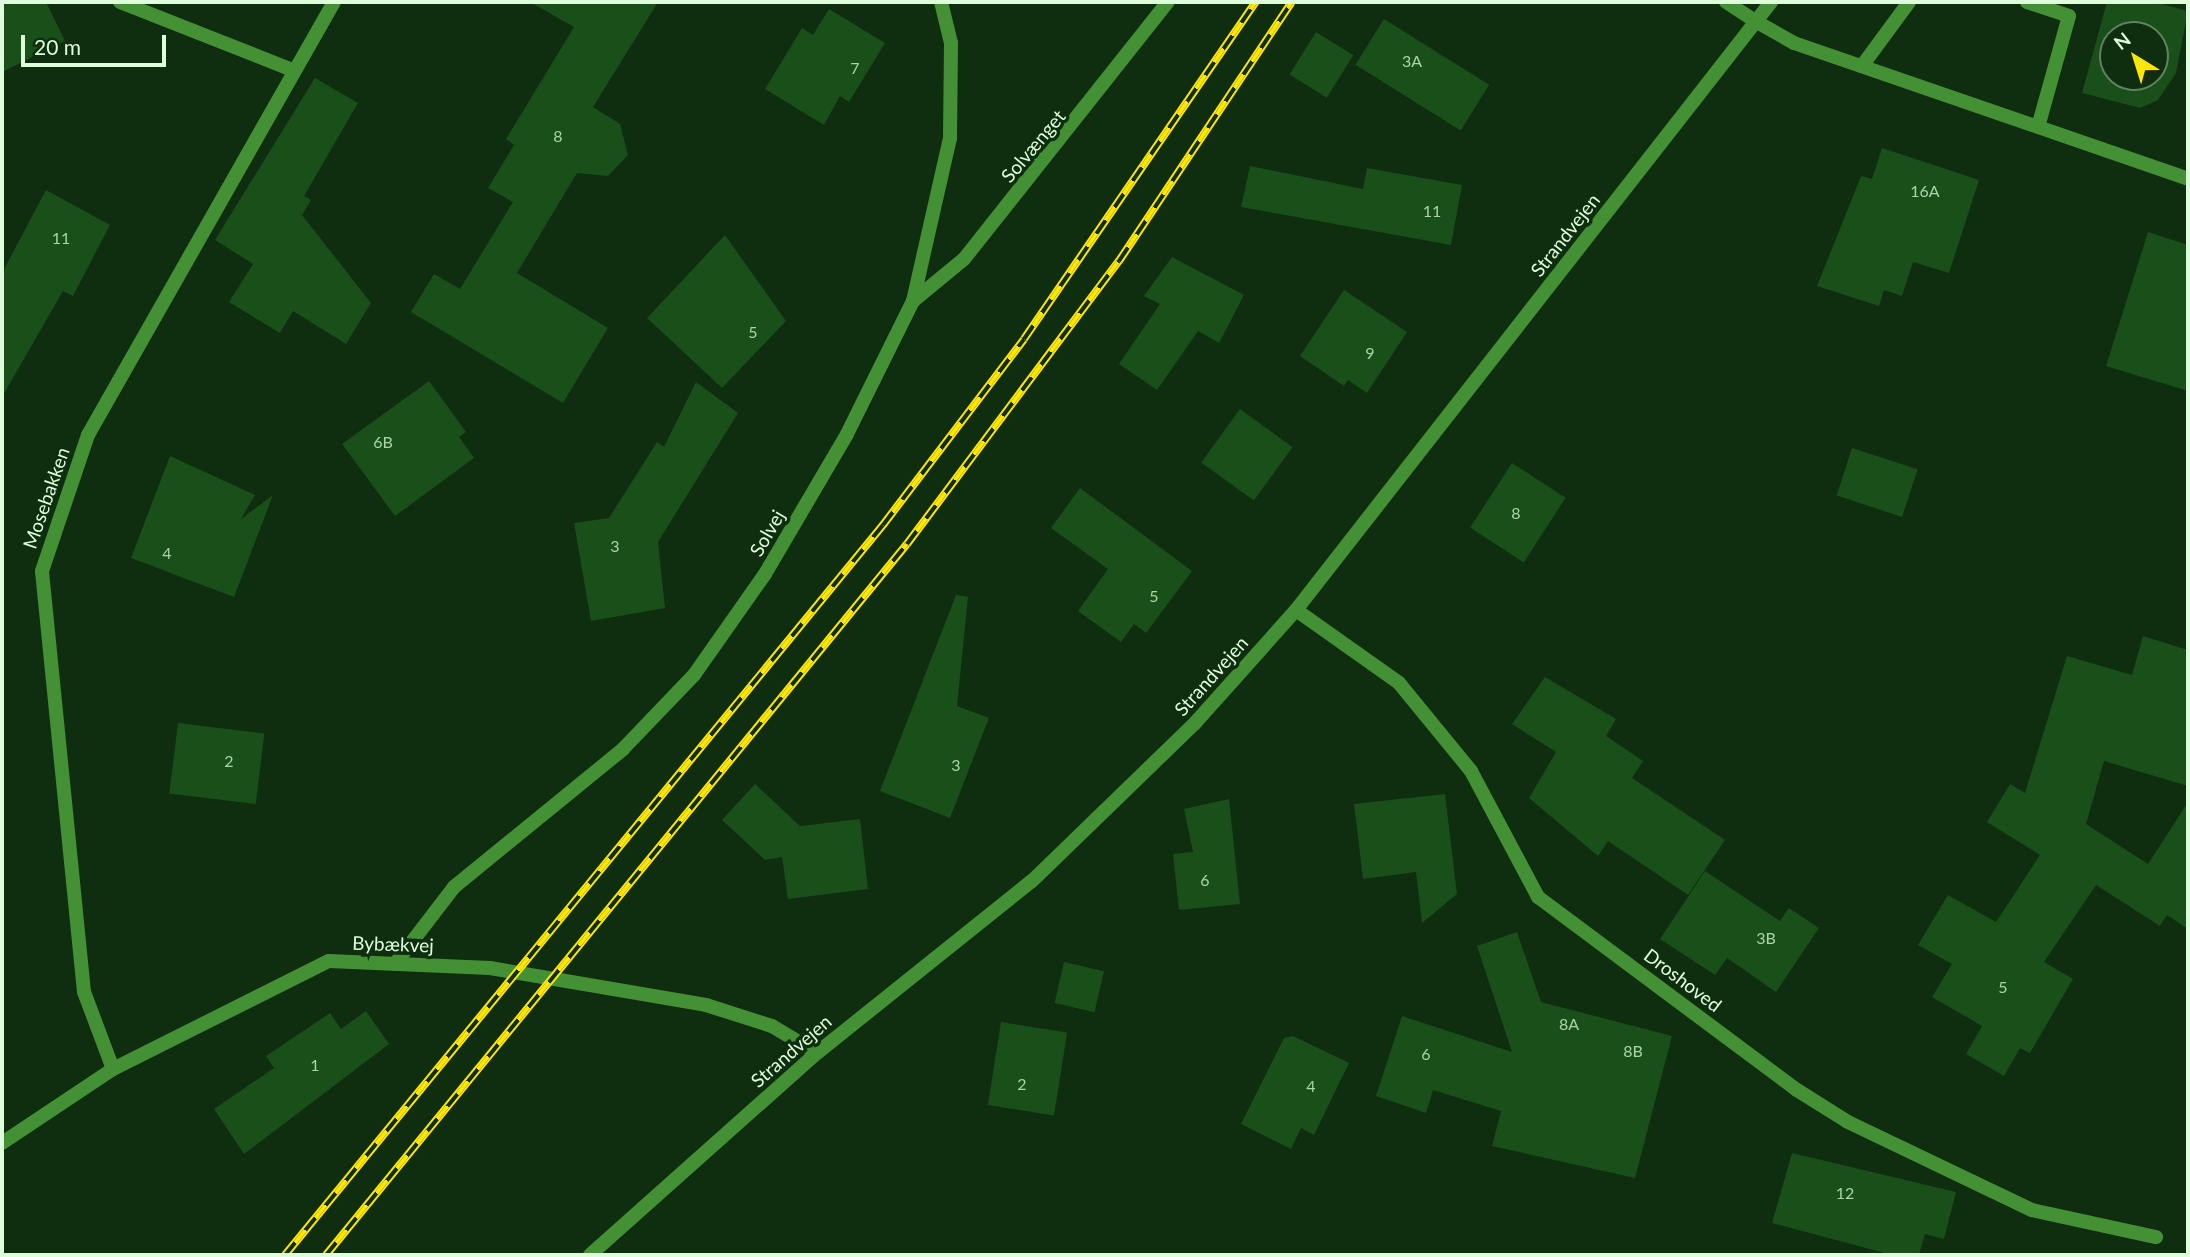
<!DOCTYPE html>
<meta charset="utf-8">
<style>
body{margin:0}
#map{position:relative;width:2190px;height:1257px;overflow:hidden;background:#0f2d0f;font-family:Lato,sans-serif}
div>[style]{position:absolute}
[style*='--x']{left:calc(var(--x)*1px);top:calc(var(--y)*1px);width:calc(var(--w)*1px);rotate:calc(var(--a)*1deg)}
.building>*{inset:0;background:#194f19;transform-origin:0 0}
.service>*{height:14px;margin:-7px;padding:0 7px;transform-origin:7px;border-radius:7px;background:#449035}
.minor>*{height:14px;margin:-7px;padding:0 7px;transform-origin:7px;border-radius:7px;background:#449035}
.tertiary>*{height:14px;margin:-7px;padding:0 7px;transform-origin:7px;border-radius:7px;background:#449035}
.rail>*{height:8px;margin-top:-4px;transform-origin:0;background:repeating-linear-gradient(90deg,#0f2d0f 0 16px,#ffe606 0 32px);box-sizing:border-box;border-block:2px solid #ffe606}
span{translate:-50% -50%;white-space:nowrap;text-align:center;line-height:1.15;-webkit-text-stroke:7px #0f2d0f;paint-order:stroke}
.number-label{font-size:16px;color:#acd3aa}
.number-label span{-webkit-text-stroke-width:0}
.street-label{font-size:19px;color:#ddffda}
.frame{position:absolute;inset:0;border:4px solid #ddffda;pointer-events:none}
.north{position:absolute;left:2099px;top:21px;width:70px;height:70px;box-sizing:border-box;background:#0f2d0f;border:2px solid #618160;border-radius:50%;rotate:322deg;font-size:19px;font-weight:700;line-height:28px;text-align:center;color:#ddffda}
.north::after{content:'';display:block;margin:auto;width:24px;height:32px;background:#ffe606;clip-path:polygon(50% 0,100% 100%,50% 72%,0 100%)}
.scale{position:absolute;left:21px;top:35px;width:145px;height:32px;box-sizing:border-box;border:4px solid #ddffda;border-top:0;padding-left:9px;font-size:21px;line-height:24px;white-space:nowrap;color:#ddffda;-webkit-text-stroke:5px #0f2d0f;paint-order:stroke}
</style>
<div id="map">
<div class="building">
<i style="clip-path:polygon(2px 2px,46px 2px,65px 41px,2px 72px)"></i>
<i style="clip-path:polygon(530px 2px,658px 2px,593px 107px,620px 124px,628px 155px,608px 176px,577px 173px,517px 273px,608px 328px,563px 403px,411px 312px,434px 274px,460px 289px,513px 202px,488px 188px,514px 145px,506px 139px,574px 27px)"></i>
<i style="clip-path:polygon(evenodd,2107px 2px,2154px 2px,2188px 11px,2176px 73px,2158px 100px,2140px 108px,2082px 93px,2107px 2px,2113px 35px,2155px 35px,2155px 77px,2113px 77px,2113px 35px)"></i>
<i style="clip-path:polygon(829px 9px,885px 43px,849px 102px,840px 96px,824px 125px,765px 89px,802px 28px,813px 35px)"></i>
<i style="left:1384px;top:19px;width:124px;height:54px;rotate:32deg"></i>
<i style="left:1316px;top:32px;width:44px;height:50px;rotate:32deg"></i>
<i style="clip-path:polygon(315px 78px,358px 103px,304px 196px,311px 200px,302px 215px,371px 303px,346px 344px,293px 311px,280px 333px,229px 302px,253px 264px,215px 240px)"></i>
<i style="clip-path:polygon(1882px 148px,1979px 180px,1949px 273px,1913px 262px,1902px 296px,1884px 290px,1879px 306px,1817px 286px,1861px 176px,1872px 179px)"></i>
<i style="clip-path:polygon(1250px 166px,1363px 189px,1367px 168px,1462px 185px,1451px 245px,1241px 207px)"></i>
<i style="clip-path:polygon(46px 190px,110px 225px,73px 296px,63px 291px,2px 397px,2px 273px)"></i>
<i style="clip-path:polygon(2148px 232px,2188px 245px,2188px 391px,2106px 366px)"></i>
<i style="clip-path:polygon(725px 235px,786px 321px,722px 388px,647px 318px)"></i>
<i style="clip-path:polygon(1172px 257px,1244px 295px,1219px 343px,1198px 331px,1157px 390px,1119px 364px,1160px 304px,1144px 296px)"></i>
<i style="clip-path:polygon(1344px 290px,1407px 332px,1367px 393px,1348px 380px,1344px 386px,1300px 356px)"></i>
<i style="clip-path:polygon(429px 381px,466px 432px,459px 437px,474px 458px,395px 516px,342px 444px)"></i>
<i style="clip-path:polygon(696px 382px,738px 413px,658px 542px,665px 608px,591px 621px,574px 523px,609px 518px,657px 442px,664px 447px)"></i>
<i style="left:1240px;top:409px;width:65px;height:66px;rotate:36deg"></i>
<i style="left:1852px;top:448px;width:69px;height:50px;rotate:18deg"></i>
<i style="clip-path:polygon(170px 456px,255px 495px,241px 519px,273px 495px,234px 597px,131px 558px)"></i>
<i style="left:1512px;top:463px;width:64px;height:77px;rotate:33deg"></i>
<i style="clip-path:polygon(1080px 488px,1192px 571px,1146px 633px,1134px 624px,1121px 642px,1078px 611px,1108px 569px,1051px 528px)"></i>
<i style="clip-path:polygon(956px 595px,968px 597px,957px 706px,989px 718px,950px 818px,880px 791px)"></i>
<i style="clip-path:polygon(2143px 636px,2188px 650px,2188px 786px,2104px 761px,2086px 824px,2148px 864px,2188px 802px,2188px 929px,2167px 915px,2160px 926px,2096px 885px,2044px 962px,2073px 979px,2030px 1053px,2020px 1048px,2004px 1076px,1966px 1054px,1982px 1026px,1932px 997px,1952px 964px,1918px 945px,1948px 895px,1996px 922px,2040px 855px,1987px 822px,2010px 784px,2025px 793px,2067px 656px,2132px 675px)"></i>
<i style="clip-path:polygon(1545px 677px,1616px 719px,1606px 736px,1643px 761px,1632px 778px,1725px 840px,1688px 895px,1608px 841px,1598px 856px,1529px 798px,1556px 752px,1512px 724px)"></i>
<i style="left:178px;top:723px;width:87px;height:71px;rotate:7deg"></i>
<i style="clip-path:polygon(755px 784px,800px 826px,860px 819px,868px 889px,788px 899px,782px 857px,765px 860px,722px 820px)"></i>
<i style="clip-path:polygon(1445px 794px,1457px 894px,1422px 923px,1416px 872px,1363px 879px,1354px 804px)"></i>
<i style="clip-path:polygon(1229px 799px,1240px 904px,1179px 910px,1173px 854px,1193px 852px,1184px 809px)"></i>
<i style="clip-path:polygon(1705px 871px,1780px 921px,1789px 908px,1819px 928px,1776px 992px,1727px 958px,1715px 975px,1660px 939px)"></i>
<i style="clip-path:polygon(1517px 932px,1541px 1002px,1672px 1036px,1635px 1178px,1492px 1146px,1501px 1111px,1433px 1090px,1426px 1113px,1376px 1096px,1402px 1016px,1512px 1052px,1477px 946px)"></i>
<i style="left:1064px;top:962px;width:41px;height:42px;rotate:13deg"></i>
<i style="clip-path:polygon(366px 1011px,389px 1044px,244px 1154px,214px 1109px,274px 1068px,266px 1056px,330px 1013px,341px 1029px)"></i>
<i style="left:1001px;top:1022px;width:67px;height:84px;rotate:9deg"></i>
<i style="clip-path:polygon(1293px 1036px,1349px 1063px,1314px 1135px,1301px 1128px,1291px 1149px,1241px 1124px,1284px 1038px)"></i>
<i style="clip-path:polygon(1792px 1153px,1956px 1192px,1944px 1239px,1925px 1234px,1919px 1255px,1892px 1255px,1772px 1223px)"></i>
</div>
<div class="service">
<i style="--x:2027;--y:2;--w:44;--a:18.4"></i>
<i style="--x:2069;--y:16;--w:115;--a:105.6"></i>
<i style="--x:1755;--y:21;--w:45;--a:29.4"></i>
<i style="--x:1794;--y:43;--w:417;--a:19"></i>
<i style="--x:1862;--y:66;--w:79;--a:-53.7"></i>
</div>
<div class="minor">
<i style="--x:120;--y:2;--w:186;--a:21.5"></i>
<i style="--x:1726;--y:2;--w:35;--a:33"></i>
<i style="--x:913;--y:301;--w:66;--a:-39.5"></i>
<i style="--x:964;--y:259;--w:328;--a:-51.6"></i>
<i style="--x:1296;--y:610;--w:126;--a:35.3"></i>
<i style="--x:1399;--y:683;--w:114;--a:50.7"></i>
<i style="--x:1471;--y:771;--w:143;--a:62"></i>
<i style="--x:1538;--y:897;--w:323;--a:36.7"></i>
<i style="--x:1797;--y:1090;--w:60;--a:32.1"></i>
<i style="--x:1848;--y:1122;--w:204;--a:25.6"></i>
<i style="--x:2032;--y:1210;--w:127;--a:12.3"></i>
<i style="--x:395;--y:964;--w:97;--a:-52.5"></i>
<i style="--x:454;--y:887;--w:218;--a:-39.2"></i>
<i style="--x:623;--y:749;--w:103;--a:-46.2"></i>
<i style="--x:694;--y:675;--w:123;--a:-54.9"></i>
<i style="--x:765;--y:574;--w:162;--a:-59.6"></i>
<i style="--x:847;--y:434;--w:148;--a:-63.6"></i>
<i style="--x:913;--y:301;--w:167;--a:-77.2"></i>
<i style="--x:950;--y:138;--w:95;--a:-89.4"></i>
<i style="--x:951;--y:43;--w:42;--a:-103.7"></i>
<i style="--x:113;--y:1069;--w:82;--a:-110.6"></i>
<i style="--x:84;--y:992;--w:423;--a:-95.7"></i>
<i style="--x:42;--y:571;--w:144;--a:-71.3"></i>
<i style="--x:88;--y:435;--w:498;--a:-60.4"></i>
</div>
<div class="tertiary">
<i style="--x:2;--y:1143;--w:133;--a:-33.7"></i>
<i style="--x:113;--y:1069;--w:241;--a:-26.6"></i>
<i style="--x:329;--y:961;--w:161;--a:2.5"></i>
<i style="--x:490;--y:968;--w:219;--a:9.7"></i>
<i style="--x:706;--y:1005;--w:69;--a:17.7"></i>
<i style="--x:772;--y:1026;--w:52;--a:31"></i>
<i style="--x:590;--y:1255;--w:304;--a:-41.7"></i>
<i style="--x:817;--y:1053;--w:275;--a:-38.7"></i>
<i style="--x:1032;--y:881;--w:227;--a:-44.1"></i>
<i style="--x:1195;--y:723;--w:152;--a:-48.2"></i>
<i style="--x:1296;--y:610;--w:772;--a:-52"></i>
</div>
<div class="rail">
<i style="--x:285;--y:1255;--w:944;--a:-50.68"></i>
<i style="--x:883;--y:525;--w:233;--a:-52.8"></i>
<i style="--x:1024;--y:339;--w:409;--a:-55.5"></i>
<i style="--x:326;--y:1255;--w:918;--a:-50.75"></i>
<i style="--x:907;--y:544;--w:354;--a:-53.2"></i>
<i style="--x:1119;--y:261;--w:311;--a:-56.3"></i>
</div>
<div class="number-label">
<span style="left:1412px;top:61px">3A</span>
<span style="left:855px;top:68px">7</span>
<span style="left:558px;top:136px">8</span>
<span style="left:1925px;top:191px">16A</span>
<span style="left:1432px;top:211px">11</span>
<span style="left:61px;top:238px">11</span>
<span style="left:753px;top:332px">5</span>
<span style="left:1370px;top:353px">9</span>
<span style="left:383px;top:442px">6B</span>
<span style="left:1516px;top:513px">8</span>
<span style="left:615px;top:546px">3</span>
<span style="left:167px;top:553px">4</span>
<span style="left:1154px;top:596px">5</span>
<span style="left:229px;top:761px">2</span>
<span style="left:956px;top:765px">3</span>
<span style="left:1205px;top:880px">6</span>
<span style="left:1766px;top:938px">3B</span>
<span style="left:2003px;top:987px">5</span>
<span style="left:1569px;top:1024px">8A</span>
<span style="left:1633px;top:1051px">8B</span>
<span style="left:1426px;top:1054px">6</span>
<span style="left:315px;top:1065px">1</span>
<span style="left:1022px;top:1084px">2</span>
<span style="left:1311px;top:1086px">4</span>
<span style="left:1845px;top:1193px">12</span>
</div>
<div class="street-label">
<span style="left:1033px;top:146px;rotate:-50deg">Solvænget</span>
<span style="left:1565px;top:235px;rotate:-52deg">Strandvejen</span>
<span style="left:46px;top:498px;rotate:-71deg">Mosebakken</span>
<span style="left:767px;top:533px;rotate:-60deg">Solvej</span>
<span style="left:1211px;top:676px;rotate:-48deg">Strandvejen</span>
<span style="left:393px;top:944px;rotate:2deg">Bybækvej</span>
<span style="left:1683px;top:980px;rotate:37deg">Droshoved</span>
<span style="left:791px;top:1051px;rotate:-41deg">Strandvejen</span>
</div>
<div class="frame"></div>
<div class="north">N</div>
<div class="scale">20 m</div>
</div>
